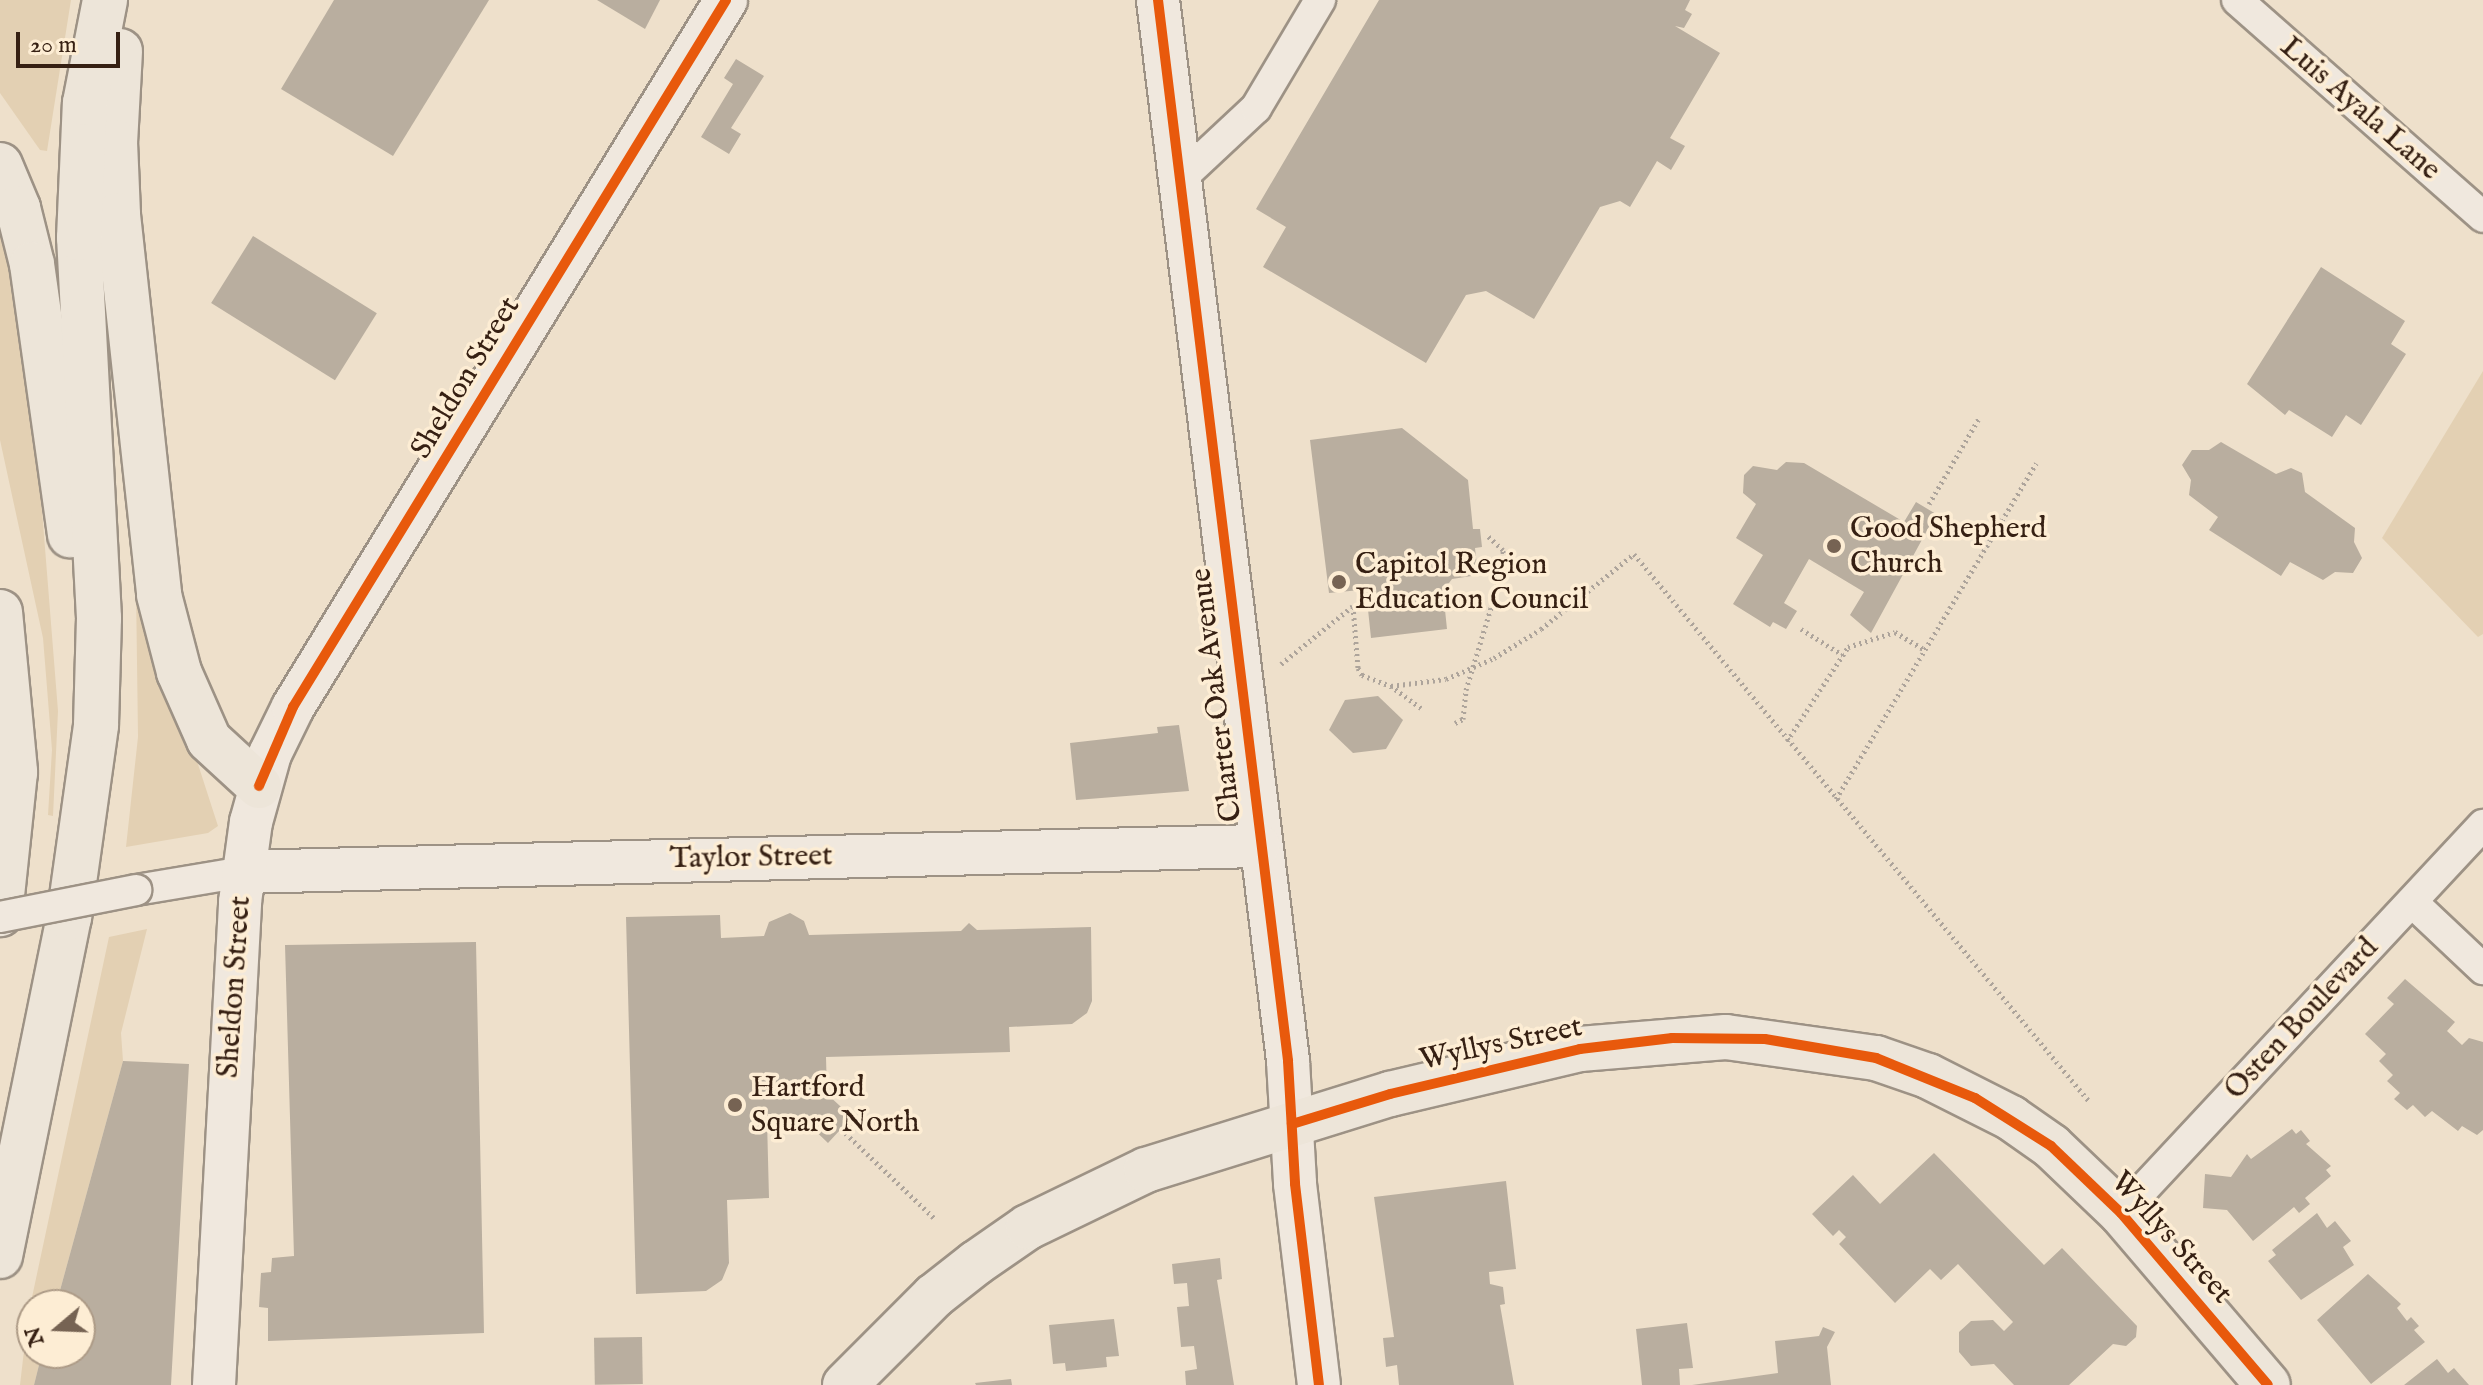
<!DOCTYPE html>
<style>
body{margin:0}
#map{position:relative;width:2483px;height:1385px;overflow:hidden;background:#eee0cb;font-family:"IM FELL English",serif}
div>[style]{position:absolute}
[style*='--x']{left:calc(var(--x)*1px);top:calc(var(--y)*1px);width:calc(var(--w)*1px);rotate:calc(var(--a)*1deg)}
.green>*{inset:0;background:#e3d0b3}
.building>*{inset:0;background:#b9ae9f;transform-origin:0 0}
.path>*{height:5px;margin-top:-2.5px;transform-origin:0;background:repeating-linear-gradient(90deg,#ada49b 0 2px,transparent 0 6px)}
.roads{filter:drop-shadow(2px 0 #9d9285) drop-shadow(-2px 0 #9d9285) drop-shadow(0 2px #9d9285) drop-shadow(0 -2px #9d9285)}
.street>*{height:30px;margin:-15px;padding:0 15px;transform-origin:15px;border-radius:15px;background:#f0e8de}
.secondary>*{height:42px;margin:-21px;padding:0 21px;transform-origin:21px;border-radius:21px;background:#f0e8de}
.primary>*{height:44px;margin:-22px;padding:0 22px;transform-origin:22px;border-radius:22px;background:#ede5d9}
.highway>*{height:44px;margin:-22px;padding:0 22px;transform-origin:22px;border-radius:22px;background:#ede5d9}
.bridges{filter:drop-shadow(2px 0 #9d9285) drop-shadow(-2px 0 #9d9285) drop-shadow(0 2px #9d9285) drop-shadow(0 -2px #9d9285)}
.street-bridge>*{height:30px;margin:-15px;padding:0 15px;transform-origin:15px;border-radius:15px;background:#f0e8de}
.cycleway>*{height:10px;margin:-5px;padding:0 5px;transform-origin:5px;border-radius:5px;background:#e8590c}
.dots>*{width:22px;height:22px;translate:-50% -50%;box-sizing:border-box;border:4px solid #fdedd4;border-radius:50%}
span{translate:-50% -50%;white-space:nowrap;text-align:center;line-height:1.15;-webkit-text-stroke:7px #fdedd4;paint-order:stroke}
.street-label{font-size:30px;color:#362013}
.poi-label{font-size:30px;color:#362013}
.left{translate:0 -50%;text-align:left}
.north{position:absolute;left:16px;top:1289px;width:80px;height:80px;box-sizing:border-box;background:#fdedd4;border:2px solid #ad9b87;border-radius:50%;rotate:251deg;font-size:22px;font-weight:700;line-height:32px;text-align:center;color:#362013}
.north::after{content:'';display:block;margin:auto;width:28px;height:36px;background:#766353;clip-path:polygon(50% 0,100% 100%,50% 72%,0 100%)}
.scale{position:absolute;left:16px;top:32px;width:104px;height:36px;box-sizing:border-box;border:4px solid #362013;border-top:0;padding-left:10px;font-size:24px;line-height:28px;white-space:nowrap;color:#362013;-webkit-text-stroke:6px #fdedd4;paint-order:stroke}
</style>
<div id="map">
<div class="green">
<i style="clip-path:polygon(0 0,71px 0,47px 151px,40px 150px,0 93px)"></i>
<i style="clip-path:polygon(0 211px,8px 235px,38px 460px,58px 711px,53px 816px,48px 815px,52px 750px,43px 638px,0 440px)"></i>
<i style="clip-path:polygon(2483px 371px,2483px 634px,2478px 637px,2382px 538px)"></i>
<i style="clip-path:polygon(136px 588px,141px 588px,218px 826px,208px 833px,126px 847px,138px 737px)"></i>
<i style="clip-path:polygon(147px 929px,121px 1033px,123px 1061px,56px 1305px,32px 1305px,32px 1353px,42px 1353px,34px 1385px,20px 1385px,28px 1316px,109px 937px)"></i>
</div>
<div class="building">
<i style="clip-path:polygon(334px 0,489px 0,393px 156px,281px 89px)"></i>
<i style="clip-path:polygon(597px 0,660px 0,645px 29px)"></i>
<i style="clip-path:polygon(1379px 0,1690px 0,1685px 10px,1692px 14px,1684px 28px,1675px 26px,1720px 53px,1670px 138px,1685px 146px,1671px 170px,1657px 161px,1630px 207px,1620px 201px,1600px 207px,1534px 319px,1486px 291px,1466px 295px,1426px 363px,1263px 267px,1286px 227px,1256px 209px)"></i>
<i style="clip-path:polygon(736px 59px,764px 76px,731px 128px,741px 134px,729px 154px,701px 137px,733px 84px,724px 78px)"></i>
<i style="left:253px;top:236px;width:146px;height:79px;rotate:32deg"></i>
<i style="clip-path:polygon(2321px 267px,2405px 321px,2391px 344px,2406px 354px,2361px 425px,2346px 415px,2332px 437px,2289px 410px,2285px 415px,2247px 384px)"></i>
<i style="clip-path:polygon(1402px 428px,1468px 480px,1473px 529px,1480px 529px,1482px 547px,1475px 548px,1478px 575px,1452px 579px,1443px 591px,1447px 629px,1371px 638px,1367px 600px,1360px 590px,1329px 593px,1310px 440px)"></i>
<i style="clip-path:polygon(2221px 442px,2276px 474px,2291px 468px,2302px 473px,2305px 492px,2355px 528px,2354px 542px,2362px 558px,2353px 573px,2335px 572px,2323px 580px,2290px 562px,2281px 576px,2209px 530px,2218px 517px,2189px 495px,2191px 480px,2182px 465px,2192px 450px,2209px 450px)"></i>
<i style="clip-path:polygon(1786px 462px,1804px 463px,1904px 522px,1916px 502px,1936px 514px,1871px 633px,1850px 615px,1864px 592px,1809px 559px,1784px 603px,1797px 611px,1786px 629px,1773px 622px,1770px 627px,1733px 604px,1763px 555px,1736px 538px,1756px 504px,1743px 493px,1744px 475px,1753px 466px,1777px 470px)"></i>
<i style="clip-path:polygon(1378px 696px,1403px 720px,1386px 749px,1353px 753px,1329px 730px,1345px 700px)"></i>
<i style="clip-path:polygon(1179px 725px,1189px 791px,1076px 800px,1070px 743px,1158px 733px,1157px 727px)"></i>
<i style="clip-path:polygon(790px 913px,804px 921px,809px 935px,961px 931px,969px 923px,977px 930px,1091px 927px,1092px 1001px,1087px 1013px,1072px 1024px,1009px 1027px,1010px 1052px,826px 1057px,827px 1094px,852px 1117px,828px 1143px,804px 1120px,767px 1120px,769px 1198px,727px 1200px,729px 1263px,722px 1280px,706px 1291px,636px 1294px,626px 917px,720px 915px,721px 938px,764px 936px,769px 922px)"></i>
<i style="clip-path:polygon(476px 942px,484px 1333px,268px 1341px,268px 1308px,259px 1307px,261px 1273px,271px 1272px,272px 1258px,294px 1256px,285px 945px)"></i>
<i style="clip-path:polygon(2405px 979px,2455px 1022px,2447px 1031px,2462px 1045px,2469px 1038px,2483px 1042px,2483px 1130px,2477px 1135px,2462px 1126px,2458px 1131px,2432px 1111px,2425px 1117px,2413px 1105px,2407px 1110px,2394px 1099px,2400px 1093px,2387px 1081px,2393px 1075px,2379px 1061px,2386px 1054px,2365px 1034px,2394px 1004px,2387px 998px)"></i>
<i style="clip-path:polygon(123px 1061px,189px 1064px,171px 1385px,34px 1385px,42px 1353px,80px 1353px,80px 1305px,56px 1305px)"></i>
<i style="clip-path:polygon(2292px 1129px,2296px 1134px,2301px 1130px,2310px 1141px,2306px 1144px,2331px 1166px,2326px 1170px,2331px 1176px,2305px 1198px,2310px 1204px,2299px 1213px,2294px 1207px,2253px 1241px,2227px 1210px,2203px 1208px,2205px 1174px,2231px 1177px,2247px 1154px,2251px 1159px)"></i>
<i style="clip-path:polygon(1934px 1153px,2044px 1265px,2062px 1248px,2137px 1326px,2136px 1337px,2126px 1346px,2113px 1344px,2069px 1385px,2014px 1385px,1994px 1364px,1971px 1366px,1959px 1352px,1959px 1332px,1971px 1321px,1993px 1320px,2004px 1331px,2013px 1322px,1958px 1264px,1941px 1280px,1930px 1269px,1895px 1303px,1839px 1244px,1846px 1237px,1839px 1230px,1833px 1236px,1812px 1214px,1853px 1175px,1880px 1204px)"></i>
<i style="clip-path:polygon(1506px 1181px,1516px 1269px,1489px 1272px,1490px 1284px,1503px 1287px,1505px 1304px,1500px 1305px,1514px 1385px,1399px 1385px,1397px 1365px,1386px 1367px,1383px 1338px,1394px 1337px,1374px 1197px)"></i>
<i style="clip-path:polygon(2317px 1213px,2327px 1228px,2335px 1221px,2351px 1241px,2343px 1247px,2354px 1265px,2301px 1300px,2268px 1261px,2276px 1255px,2272px 1250px)"></i>
<i style="clip-path:polygon(1220px 1258px,1222px 1279px,1217px 1280px,1234px 1385px,1186px 1385px,1185px 1371px,1197px 1369px,1194px 1346px,1181px 1347px,1177px 1307px,1189px 1306px,1187px 1283px,1174px 1284px,1172px 1264px)"></i>
<i style="clip-path:polygon(2368px 1274px,2401px 1304px,2397px 1308px,2407px 1321px,2411px 1317px,2419px 1326px,2414px 1330px,2425px 1342px,2371px 1384px,2317px 1320px)"></i>
<i style="clip-path:polygon(1114px 1319px,1119px 1356px,1106px 1357px,1107px 1367px,1066px 1371px,1065px 1363px,1053px 1364px,1049px 1325px)"></i>
<i style="clip-path:polygon(1687px 1323px,1693px 1368px,1679px 1369px,1680px 1385px,1642px 1385px,1636px 1329px)"></i>
<i style="clip-path:polygon(1823px 1327px,1835px 1332px,1827px 1347px,1831px 1385px,1692px 1385px,1778px 1373px,1775px 1341px,1819px 1336px)"></i>
<i style="left:642px;top:1337px;width:47px;height:48px;rotate:89deg"></i>
<i style="clip-path:polygon(2437px 1359px,2448px 1373px,2454px 1368px,2469px 1385px,2404px 1385px)"></i>
<i style="clip-path:polygon(1011px 1379px,1012px 1385px,976px 1385px,975px 1383px)"></i>
</div>
<div class="path">
<i style="--x:1929;--y:504;--w:99;--a:-59.8"></i>
<i style="--x:1801;--y:629;--w:49;--a:31.8"></i>
<i style="--x:1281;--y:664;--w:92;--a:-38.9"></i>
<i style="--x:1353;--y:606;--w:62;--a:85.4"></i>
<i style="--x:1358;--y:668;--w:8;--a:60"></i>
<i style="--x:1362;--y:675;--w:31;--a:21"></i>
<i style="--x:1421;--y:708;--w:37;--a:-144"></i>
<i style="--x:1391;--y:686;--w:55;--a:-7.3"></i>
<i style="--x:1446;--y:679;--w:52;--a:-23.6"></i>
<i style="--x:1494;--y:658;--w:55;--a:-31.7"></i>
<i style="--x:1541;--y:629;--w:119;--a:-38.9"></i>
<i style="--x:1634;--y:554;--w:712;--a:50.25"></i>
<i style="--x:1455;--y:723;--w:9;--a:-27"></i>
<i style="--x:1463;--y:719;--w:29;--a:-84"></i>
<i style="--x:1466;--y:690;--w:131;--a:-73.1"></i>
<i style="--x:1504;--y:565;--w:15;--a:-94"></i>
<i style="--x:1503;--y:550;--w:21;--a:-137"></i>
<i style="--x:1787;--y:741;--w:112;--a:-57"></i>
<i style="--x:1848;--y:647;--w:49;--a:-17.7"></i>
<i style="--x:1895;--y:632;--w:33;--a:31"></i>
<i style="--x:1836;--y:799;--w:391;--a:-59.2"></i>
<i style="--x:841;--y:1129;--w:129;--a:43.7"></i>
</div>
<div class="roads">
<div class="street">
<i style="--x:2237;--y:0;--w:328;--a:41.4"></i>
<i style="--x:1180;--y:179;--w:104;--a:-43.1"></i>
<i style="--x:1256;--y:108;--w:126;--a:-59.3"></i>
<i style="--x:136;--y:890;--w:109;--a:-9.5"></i>
<i style="--x:2412;--y:902;--w:98;--a:43.3"></i>
<i style="--x:2121;--y:1213;--w:531;--a:-46.99"></i>
</div>
<div class="secondary">
<i style="--x:1158;--y:0;--w:1069;--a:83.01"></i>
<i style="--x:1288;--y:1061;--w:123;--a:86.7"></i>
<i style="--x:1295;--y:1184;--w:202;--a:83.2"></i>
<i style="--x:243;--y:872;--w:1016;--a:-1.47"></i>
<i style="--x:214;--y:1385;--w:484;--a:-86.9"></i>
<i style="--x:240;--y:902;--w:81;--a:-82.2"></i>
<i style="--x:251;--y:822;--w:71;--a:-74.4"></i>
<i style="--x:270;--y:754;--w:52;--a:-63.9"></i>
<i style="--x:293;--y:707;--w:829;--a:-58.51"></i>
</div>
<div class="primary">
<i style="--x:845;--y:1385;--w:126;--a:-45"></i>
<i style="--x:934;--y:1296;--w:53;--a:-38.2"></i>
<i style="--x:976;--y:1263;--w:63;--a:-34.7"></i>
<i style="--x:1028;--y:1227;--w:131;--a:-25.8"></i>
<i style="--x:1146;--y:1170;--w:256;--a:-17.3"></i>
<i style="--x:1390;--y:1094;--w:195;--a:-13.3"></i>
<i style="--x:1580;--y:1049;--w:146;--a:-4.7"></i>
<i style="--x:1726;--y:1037;--w:151;--a:8"></i>
<i style="--x:1876;--y:1058;--w:55;--a:19.1"></i>
<i style="--x:1928;--y:1076;--w:93;--a:26.8"></i>
<i style="--x:2011;--y:1118;--w:49;--a:35"></i>
<i style="--x:2051;--y:1146;--w:97;--a:43.7"></i>
<i style="--x:2121;--y:1213;--w:226;--a:49.5"></i>
</div>
<div class="highway">
<i style="--x:120;--y:51;--w:91;--a:93.1"></i>
<i style="--x:115;--y:142;--w:73;--a:87.6"></i>
<i style="--x:118;--y:215;--w:382;--a:83.8"></i>
<i style="--x:159;--y:595;--w:80;--a:75.4"></i>
<i style="--x:179;--y:672;--w:74;--a:66.2"></i>
<i style="--x:209;--y:740;--w:68;--a:42.6"></i>
<i style="--x:0;--y:165;--w:47;--a:67.3"></i>
<i style="--x:18;--y:208;--w:58;--a:76"></i>
<i style="--x:32;--y:264;--w:274;--a:82"></i>
<i style="--x:0;--y:612;--w:161;--a:84.6"></i>
<i style="--x:15;--y:772;--w:143;--a:96"></i>
<i style="--x:0;--y:1256;--w:345;--a:-78.5"></i>
<i style="--x:69;--y:918;--w:195;--a:-82"></i>
<i style="--x:96;--y:725;--w:107;--a:-88.4"></i>
<i style="--x:99;--y:618;--w:381;--a:-93"></i>
<i style="--x:79;--y:238;--w:135;--a:-87.5"></i>
<i style="--x:85;--y:103;--w:105;--a:-79"></i>
</div>
</div>
<div class="bridges">
<div class="street-bridge">
<i style="--x:0;--y:917;--w:139;--a:-11.2"></i>
</div>
</div>
<div class="cycleway">
<i style="--x:1158;--y:0;--w:1069;--a:83.01"></i>
<i style="--x:1288;--y:1061;--w:123;--a:86.7"></i>
<i style="--x:1295;--y:1184;--w:202;--a:83.2"></i>
<i style="--x:259;--y:786;--w:86;--a:-66.7"></i>
<i style="--x:293;--y:707;--w:829;--a:-58.51"></i>
<i style="--x:1292;--y:1124;--w:102;--a:-17"></i>
<i style="--x:1390;--y:1094;--w:195;--a:-13.3"></i>
<i style="--x:1580;--y:1049;--w:93;--a:-6.8"></i>
<i style="--x:1672;--y:1038;--w:93;--a:0.6"></i>
<i style="--x:1765;--y:1039;--w:113;--a:9.7"></i>
<i style="--x:1876;--y:1058;--w:107;--a:22"></i>
<i style="--x:1975;--y:1098;--w:90;--a:32.3"></i>
<i style="--x:2051;--y:1146;--w:97;--a:43.7"></i>
<i style="--x:2121;--y:1213;--w:226;--a:49.5"></i>
</div>
<div class="dots">
<i style="left:1834px;top:546px;background:#766353"></i>
<i style="left:1339px;top:582px;background:#766353"></i>
<i style="left:735px;top:1105px;background:#766353"></i>
</div>
<div class="street-label">
<span style="left:2360px;top:109px;rotate:41deg">Luis Ayala Lane</span>
<span style="left:466px;top:378px;rotate:-59deg">Sheldon Street</span>
<span style="left:1217px;top:695px;rotate:-97deg">Charter Oak Avenue</span>
<span style="left:751px;top:858px;rotate:-1deg">Taylor Street</span>
<span style="left:235px;top:987px;rotate:-86deg">Sheldon Street</span>
<span style="left:2302px;top:1019px;rotate:-47deg">Osten Boulevard</span>
<span style="left:1501px;top:1044px;rotate:-12deg">Wyllys Street</span>
<span style="left:2171px;top:1238px;rotate:48deg">Wyllys Street</span>
</div>
<div class="poi-label">
<span class="left" style="left:1850px;top:546px">Good Shepherd<br>Church</span>
<span class="left" style="left:1355px;top:582px">Capitol Region<br>Education Council</span>
<span class="left" style="left:751px;top:1105px">Hartford<br>Square North</span>
</div>
<div class="north">N</div>
<div class="scale">20 m</div>
</div>
